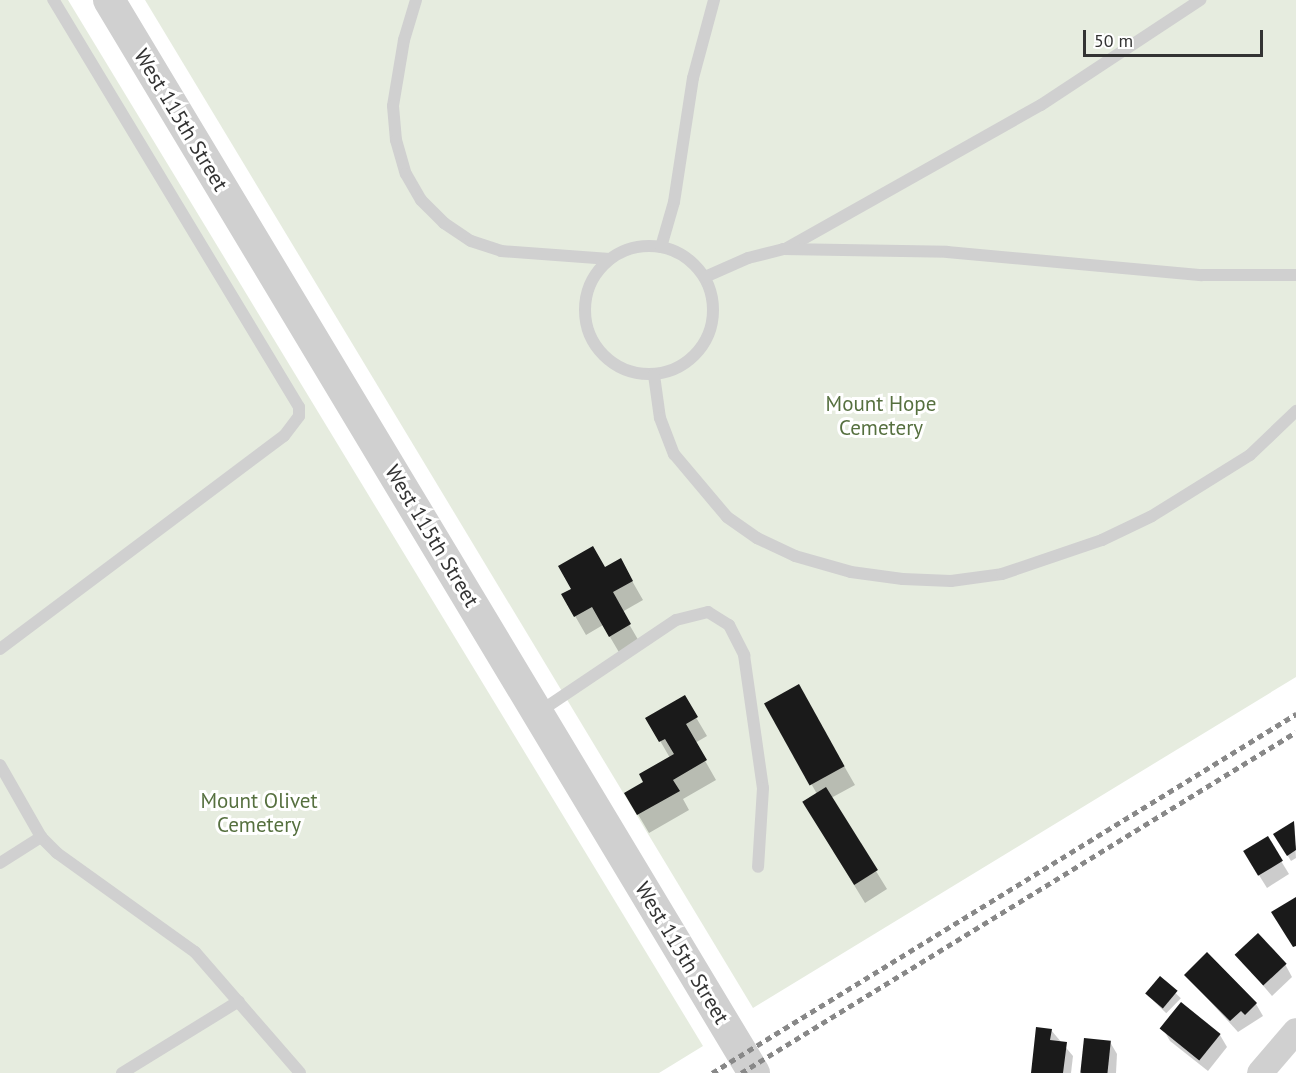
<!DOCTYPE html>
<style>
body{margin:0}
#map{position:relative;width:1296px;height:1073px;overflow:hidden;background:#fff;font-family:"PT Sans",sans-serif}
div>[style]{position:absolute}
[style*='--x']{left:calc(var(--x)*1px);top:calc(var(--y)*1px);width:calc(var(--w)*1px);rotate:calc(var(--a)*1deg)}
.green>*{inset:0;background:#e6ecdf}
.shadow>*{inset:0;background:#0003;transform-origin:0 0}
.building>*{inset:0;background:#1a1a1a;transform-origin:0 0}
.service>*{height:12px;margin:-6px;padding:0 6px;transform-origin:6px;border-radius:6px;background:#d0d0d0}
.service>.ring{margin:-6px;padding:0;box-sizing:content-box;background:none;border:12px solid #d0d0d0;border-radius:50%}
.minor>*{height:26px;margin:-13px;padding:0 13px;transform-origin:13px;border-radius:13px;background:#d0d0d0}
.tertiary>*{height:32px;margin:-16px;padding:0 16px;transform-origin:16px;border-radius:16px;background:#d0d0d0}
.rail>*{height:4.5px;margin-top:-2.25px;transform-origin:0;background:repeating-linear-gradient(90deg,#888 0 6px,transparent 0 10.5px)}
span{translate:-50% -50%;white-space:nowrap;text-align:center;line-height:1.15;-webkit-text-stroke:6px #fff;paint-order:stroke}
.street-label{font-size:21px;color:#333}
.park-label{font-size:21px;color:#56703f}
.scale{position:absolute;left:1083px;top:30px;width:180px;height:27px;box-sizing:border-box;border:3px solid #333;border-top:0;padding-left:8px;font-size:18px;line-height:21px;white-space:nowrap;color:#333;-webkit-text-stroke:4px #fff;paint-order:stroke}
</style>
<div id="map">
<div class="green">
<i style="clip-path:polygon(0 0,68px 0,703px 1046px,659px 1073px,0 1073px)"></i>
<i style="clip-path:polygon(145px 0,1296px 0,1296px 677px,753px 1008px)"></i>
</div>
<div class="shadow">
<i style="clip-path:polygon(620px 560px,643px 600px,622px 612px,640px 643px,620px 654px,603px 625px,586px 635px,563px 595px)"></i>
<i style="clip-path:polygon(798px 686px,855px 785px,831px 798px,887px 889px,865px 903px,815px 821px,817px 794px,766px 704px)"></i>
<i style="clip-path:polygon(684px 697px,707px 736px,695px 743px,716px 780px,683px 799px,689px 810px,649px 833px,626px 794px,645px 782px,670px 758px,647px 718px)"></i>
<i style="clip-path:polygon(1294px 823px,1296px 858px,1291px 861px,1275px 835px)"></i>
<i style="clip-path:polygon(1267px 838px,1289px 874px,1267px 888px,1252px 864px)"></i>
<i style="clip-path:polygon(1237px 955px,1285px 964px,1292px 977px,1272px 996px)"></i>
<i style="clip-path:polygon(1186px 975px,1256px 1004px,1263px 1016px,1238px 1032px)"></i>
<i style="left:1160px;top:978px;width:29px;height:21px;rotate:44deg"></i>
<i style="clip-path:polygon(1163px 1029px,1220px 1035px,1227px 1047px,1208px 1071px,1170px 1041px)"></i>
<i style="clip-path:polygon(1051px 1030px,1073px 1056px,1071px 1073px,1032px 1073px)"></i>
<i style="clip-path:polygon(1110px 1042px,1117px 1054px,1116px 1073px,1082px 1073px)"></i>
</div>
<div class="building">
<i style="clip-path:polygon(593px 546px,605px 567px,621px 558px,633px 581px,613px 592px,631px 624px,609px 637px,592px 607px,574px 617px,561px 594px,571px 589px,558px 566px)"></i>
<i style="left:799px;top:684px;width:94px;height:40px;rotate:61deg"></i>
<i style="clip-path:polygon(685px 695px,698px 717px,686px 724px,707px 760px,673px 780px,680px 791px,637px 815px,624px 793px,643px 782px,639px 774px,674px 754px,665px 739px,659px 742px,645px 718px)"></i>
<i style="left:826px;top:787px;width:98px;height:28px;rotate:58deg"></i>
<i style="clip-path:polygon(1294px 821px,1296px 850px,1287px 856px,1273px 834px)"></i>
<i style="left:1268px;top:836px;width:29px;height:29px;rotate:59deg"></i>
<i style="clip-path:polygon(1296px 897px,1296px 946px,1293px 947px,1271px 912px)"></i>
<i style="left:1258px;top:933px;width:42px;height:32px;rotate:47deg"></i>
<i style="clip-path:polygon(1207px 952px,1257px 1003px,1245px 1015px,1241px 1011px,1230px 1021px,1184px 975px)"></i>
<i style="left:1160px;top:976px;width:23px;height:23px;rotate:40deg"></i>
<i style="left:1181px;top:1002px;width:51px;height:34px;rotate:39deg"></i>
<i style="clip-path:polygon(1036px 1027px,1052px 1029px,1050px 1040px,1067px 1042px,1063px 1073px,1031px 1073px)"></i>
<i style="left:1084px;top:1038px;width:27px;height:35px;rotate:6deg"></i>
</div>
<div class="service">
<i style="--x:416;--y:0;--w:42;--a:106.7"></i>
<i style="--x:404;--y:40;--w:67;--a:99.5"></i>
<i style="--x:393;--y:106;--w:34;--a:85"></i>
<i style="--x:396;--y:140;--w:35;--a:74"></i>
<i style="--x:406;--y:174;--w:30;--a:60"></i>
<i style="--x:421;--y:200;--w:33;--a:45"></i>
<i style="--x:444;--y:223;--w:32;--a:34"></i>
<i style="--x:471;--y:241;--w:32;--a:18"></i>
<i style="--x:501;--y:251;--w:109;--a:4.2"></i>
<i class="ring" style="left:585px;top:246px;width:116px;height:116px"></i>
<i style="--x:661;--y:247;--w:47;--a:-73.9"></i>
<i style="--x:674;--y:202;--w:125;--a:-81.3"></i>
<i style="--x:693;--y:78;--w:81;--a:-74.9"></i>
<i style="--x:787;--y:248;--w:291;--a:-29.4"></i>
<i style="--x:1041;--y:105;--w:191;--a:-33.4"></i>
<i style="--x:705;--y:277;--w:47;--a:-23.8"></i>
<i style="--x:748;--y:258;--w:36;--a:-14"></i>
<i style="--x:783;--y:249;--w:164;--a:1"></i>
<i style="--x:947;--y:252;--w:256;--a:5.2"></i>
<i style="--x:1202;--y:275;--w:94;--a:0"></i>
<i style="--x:654;--y:375;--w:43;--a:82.1"></i>
<i style="--x:660;--y:418;--w:39;--a:69"></i>
<i style="--x:674;--y:454;--w:82;--a:49.9"></i>
<i style="--x:727;--y:517;--w:37;--a:35"></i>
<i style="--x:757;--y:538;--w:42;--a:25.3"></i>
<i style="--x:795;--y:556;--w:58;--a:15.9"></i>
<i style="--x:851;--y:572;--w:52;--a:7.7"></i>
<i style="--x:903;--y:579;--w:48;--a:2.4"></i>
<i style="--x:951;--y:581;--w:51;--a:-7.8"></i>
<i style="--x:1002;--y:574;--w:106;--a:-18.8"></i>
<i style="--x:1102;--y:540;--w:55;--a:-25.6"></i>
<i style="--x:1152;--y:516;--w:115;--a:-31.9"></i>
<i style="--x:1250;--y:455;--w:64;--a:-43.7"></i>
<i style="--x:0;--y:649;--w:355;--a:-36.9"></i>
<i style="--x:284;--y:436;--w:25;--a:-53"></i>
<i style="--x:299;--y:416;--w:9;--a:-90"></i>
<i style="--x:299;--y:407;--w:476;--a:-121.1"></i>
<i style="--x:539;--y:712;--w:165;--a:-33.9"></i>
<i style="--x:676;--y:620;--w:33;--a:-14"></i>
<i style="--x:708;--y:612;--w:25;--a:32"></i>
<i style="--x:729;--y:625;--w:34;--a:63"></i>
<i style="--x:744;--y:655;--w:134;--a:81.9"></i>
<i style="--x:763;--y:788;--w:79;--a:93.6"></i>
<i style="--x:0;--y:765;--w:83;--a:60.3"></i>
<i style="--x:41;--y:837;--w:23;--a:45"></i>
<i style="--x:57;--y:853;--w:170;--a:35.7"></i>
<i style="--x:195;--y:952;--w:160;--a:49"></i>
<i style="--x:0;--y:863;--w:49;--a:-32.4"></i>
<i style="--x:122;--y:1073;--w:137;--a:-31.6"></i>
</div>
<div class="minor">
<i style="--x:1260;--y:1073;--w:55;--a:-49.4"></i>
</div>
<div class="tertiary">
<i style="--x:109;--y:0;--w:1252;--a:58.99"></i>
</div>
<div class="rail">
<i style="--x:712;--y:1073;--w:686;--a:-31.58"></i>
<i style="--x:741;--y:1073;--w:651;--a:-31.57"></i>
</div>
<div class="street-label">
<span style="left:181px;top:120px;rotate:59deg">West 115th Street</span>
<span style="left:432px;top:536px;rotate:59deg">West 115th Street</span>
<span style="left:682px;top:953px;rotate:59deg">West 115th Street</span>
</div>
<div class="park-label">
<span style="left:881px;top:416px">Mount Hope<br>Cemetery</span>
<span style="left:259px;top:813px">Mount Olivet<br>Cemetery</span>
</div>
<div class="scale">50 m</div>
</div>
